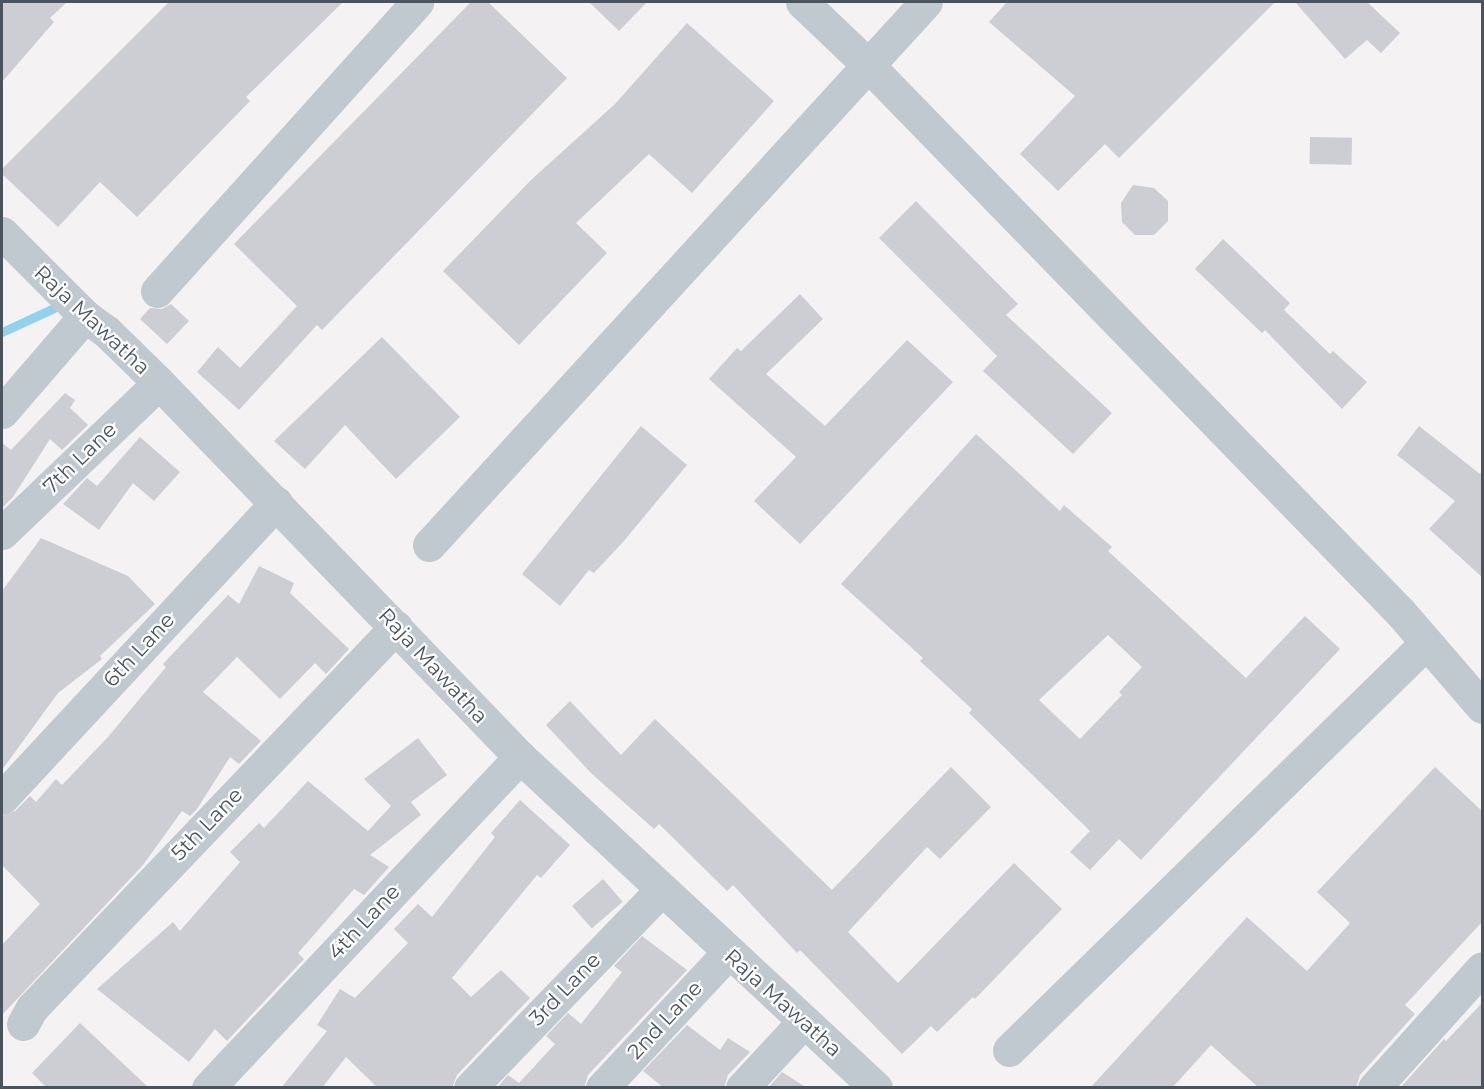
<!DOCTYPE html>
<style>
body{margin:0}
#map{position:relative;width:1484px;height:1089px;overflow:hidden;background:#f4f2f2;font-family:Montserrat,sans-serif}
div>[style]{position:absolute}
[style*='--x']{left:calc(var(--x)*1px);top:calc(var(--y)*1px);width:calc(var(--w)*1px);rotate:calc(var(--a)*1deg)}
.stream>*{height:9px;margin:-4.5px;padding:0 4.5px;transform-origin:4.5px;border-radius:4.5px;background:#91d3ec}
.building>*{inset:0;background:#ccced4;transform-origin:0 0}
.minor>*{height:33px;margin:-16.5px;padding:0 16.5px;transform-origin:16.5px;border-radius:16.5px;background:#c0c8d0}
span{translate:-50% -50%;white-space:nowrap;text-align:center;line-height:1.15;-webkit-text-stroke:4.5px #fff;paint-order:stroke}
.street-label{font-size:21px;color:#4a545f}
.frame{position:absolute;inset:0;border:3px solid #4a545f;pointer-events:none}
</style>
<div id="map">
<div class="stream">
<i style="--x:2;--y:332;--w:57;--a:-24.8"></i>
</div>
<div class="building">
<i style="clip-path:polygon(2px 2px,67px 2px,50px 18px,54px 22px,2px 82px)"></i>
<i style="clip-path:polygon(169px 2px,343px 2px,246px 97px,250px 101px,137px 217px,100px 182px,58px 227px,2px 174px,2px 169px)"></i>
<i style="clip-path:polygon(471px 2px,488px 2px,567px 78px,322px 330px,317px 325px,239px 410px,197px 372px,218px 347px,240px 368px,297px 306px,234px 244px)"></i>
<i style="clip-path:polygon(589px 2px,647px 2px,619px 31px)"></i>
<i style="clip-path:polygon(1007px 2px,1275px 2px,1119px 158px,1105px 144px,1058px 191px,1020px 154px,1075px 96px,989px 22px)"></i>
<i style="clip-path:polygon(1295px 2px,1367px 2px,1400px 33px,1381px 53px,1367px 40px,1345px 59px)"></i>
<i style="clip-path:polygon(687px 23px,774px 101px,692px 193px,649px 154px,576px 223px,607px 253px,519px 345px,443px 271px,531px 180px,615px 104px)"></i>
<i style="left:1310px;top:137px;width:42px;height:27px;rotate:1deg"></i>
<i style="clip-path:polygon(1133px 185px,1154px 188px,1168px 201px,1168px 221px,1154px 235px,1135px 235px,1122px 222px,1121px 203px)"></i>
<i style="clip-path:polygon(916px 201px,1018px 304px,1006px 315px,1112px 413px,1073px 454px,983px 371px,997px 356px,879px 238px)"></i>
<i style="clip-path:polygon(1223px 239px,1290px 303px,1284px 310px,1330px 354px,1333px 351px,1367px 382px,1342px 409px,1265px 330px,1262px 333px,1195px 269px)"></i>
<i style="clip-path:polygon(800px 294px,823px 319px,766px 374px,825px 426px,907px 340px,953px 382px,800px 544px,754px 501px,796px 457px,709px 379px,737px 348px,741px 351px)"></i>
<i style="clip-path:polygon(171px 304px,189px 321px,167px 344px,140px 319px,150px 308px,162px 309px)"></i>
<i style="clip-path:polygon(382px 337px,460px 417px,396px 479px,345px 425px,305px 469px,274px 441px)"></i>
<i style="clip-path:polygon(65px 393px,75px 400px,70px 408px,88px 425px,62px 450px,50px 439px,13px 497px,2px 508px,2px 443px,11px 450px)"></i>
<i style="clip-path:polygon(641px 426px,687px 465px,623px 542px,594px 573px,589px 570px,560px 606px,522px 574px)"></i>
<i style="clip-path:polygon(1419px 426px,1480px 474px,1482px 471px,1482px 577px,1429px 529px,1455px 501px,1397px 455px)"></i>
<i style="clip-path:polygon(evenodd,976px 434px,1060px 511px,1064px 505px,1112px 547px,1108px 551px,1246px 678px,1305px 616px,1340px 649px,1141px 860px,1119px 839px,1090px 870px,1070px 852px,1090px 831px,969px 713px,972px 709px,920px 661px,923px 658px,841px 584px,976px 434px,1108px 635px,1142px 667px,1119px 692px,1122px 695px,1080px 739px,1039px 700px,1108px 635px)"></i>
<i style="clip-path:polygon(140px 437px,180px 472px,154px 501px,133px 483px,99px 530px,63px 504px,87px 478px,97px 486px)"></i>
<i style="clip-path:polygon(41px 538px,128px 576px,155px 604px,100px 656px,102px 659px,58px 693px,2px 770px,2px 591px)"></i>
<i style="clip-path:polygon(259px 566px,294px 583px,290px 593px,349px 649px,326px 674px,315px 663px,280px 699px,237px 657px,203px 692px,261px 741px,239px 764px,230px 757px,197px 809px,190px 816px,182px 811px,143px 865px,2px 1015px,2px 945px,40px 904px,2px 865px,2px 816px,15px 811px,30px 796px,36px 802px,56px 779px,62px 785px,108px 737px,166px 667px,163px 664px,228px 595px,239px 604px)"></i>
<i style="clip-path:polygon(570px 701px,621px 755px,655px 719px,832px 890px,951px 767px,991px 807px,940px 859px,927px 847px,848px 932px,898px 983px,1014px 863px,1062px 909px,975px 999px,973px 997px,937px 1032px,931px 1026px,902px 1054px,800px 950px,797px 953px,733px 885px,727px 891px,659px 824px,654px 829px,592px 774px,546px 725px)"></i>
<i style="clip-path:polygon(418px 738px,447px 775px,411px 802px,421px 815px,370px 855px,389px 867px,364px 895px,354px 889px,298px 953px,304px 959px,227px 1041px,215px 1029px,189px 1062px,97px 989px,173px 922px,180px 931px,240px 862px,230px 852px,259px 823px,264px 828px,308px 781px,368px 831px,391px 806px,364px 779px)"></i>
<i style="clip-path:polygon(1435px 767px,1482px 811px,1482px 922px,1405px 1005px,1415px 1014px,1360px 1075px,1356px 1088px,1259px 1088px,1211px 1045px,1172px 1088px,1090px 1088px,1247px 917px,1307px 971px,1350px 923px,1317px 892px)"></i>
<i style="clip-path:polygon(520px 800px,570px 845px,541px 878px,537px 875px,452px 978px,471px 997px,501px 970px,530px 998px,457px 1075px,452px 1088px,378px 1088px,346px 1057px,322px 1088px,281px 1088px,327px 1031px,317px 1025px,340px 989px,355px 998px,408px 943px,394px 929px,418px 904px,432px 917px,495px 837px,491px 833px)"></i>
<i style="left:603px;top:879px;width:30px;height:41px;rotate:49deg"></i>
<i style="clip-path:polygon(642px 936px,687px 970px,588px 1075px,584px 1088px,497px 1088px,508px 1075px,519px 1083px,555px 1044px,546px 1036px,568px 1013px,581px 1024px,622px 972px,614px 966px)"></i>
<i style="clip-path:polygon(1482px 1003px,1482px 1088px,1400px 1088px,1444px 1039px,1446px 1041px)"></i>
<i style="clip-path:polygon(80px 1023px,149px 1088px,47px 1088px,32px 1073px)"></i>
<i style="clip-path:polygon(687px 1025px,720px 1050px,728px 1038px,750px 1052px,728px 1075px,724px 1088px,664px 1088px,643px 1071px)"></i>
<i style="clip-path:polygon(782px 1072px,807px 1088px,768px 1088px)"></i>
</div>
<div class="minor">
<i style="--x:802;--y:2;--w:88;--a:43.6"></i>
<i style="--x:866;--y:63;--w:767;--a:45.79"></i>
<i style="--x:1401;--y:613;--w:124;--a:49.2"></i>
<i style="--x:2;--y:233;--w:117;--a:45"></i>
<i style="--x:85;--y:316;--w:27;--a:36"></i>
<i style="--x:107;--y:332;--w:73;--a:44.4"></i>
<i style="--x:159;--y:383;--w:520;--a:46.01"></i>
<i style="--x:520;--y:757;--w:486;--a:42.9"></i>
<i style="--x:157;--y:291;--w:389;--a:-48"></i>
<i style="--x:2;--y:412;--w:127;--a:-49.2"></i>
<i style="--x:2;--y:533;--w:217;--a:-43.7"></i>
<i style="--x:429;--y:545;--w:736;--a:-47.53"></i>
<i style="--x:2;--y:798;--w:403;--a:-47.1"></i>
<i style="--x:23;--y:1024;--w:18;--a:-61"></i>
<i style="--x:32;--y:1008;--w:527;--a:-46.31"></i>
<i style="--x:1009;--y:1050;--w:581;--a:-44.3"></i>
<i style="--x:208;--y:1088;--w:455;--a:-46.7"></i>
<i style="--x:470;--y:1088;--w:274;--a:-46"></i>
<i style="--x:602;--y:1088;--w:185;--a:-47"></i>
<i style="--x:742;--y:1088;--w:91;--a:-47.2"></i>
<i style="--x:1374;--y:1088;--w:161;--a:-48"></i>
</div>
<div class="street-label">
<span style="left:92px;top:320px;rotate:43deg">Raja Mawatha</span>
<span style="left:80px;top:458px;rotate:-44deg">7th Lane</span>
<span style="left:139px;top:650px;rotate:-47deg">6th Lane</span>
<span style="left:433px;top:666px;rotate:47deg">Raja Mawatha</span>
<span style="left:207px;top:824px;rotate:-46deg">5th Lane</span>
<span style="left:364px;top:922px;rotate:-47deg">4th Lane</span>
<span style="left:565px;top:989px;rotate:-46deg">3rd Lane</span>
<span style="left:783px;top:1003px;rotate:42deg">Raja Mawatha</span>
<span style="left:665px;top:1020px;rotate:-47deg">2nd Lane</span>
</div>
<div class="frame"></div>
</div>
